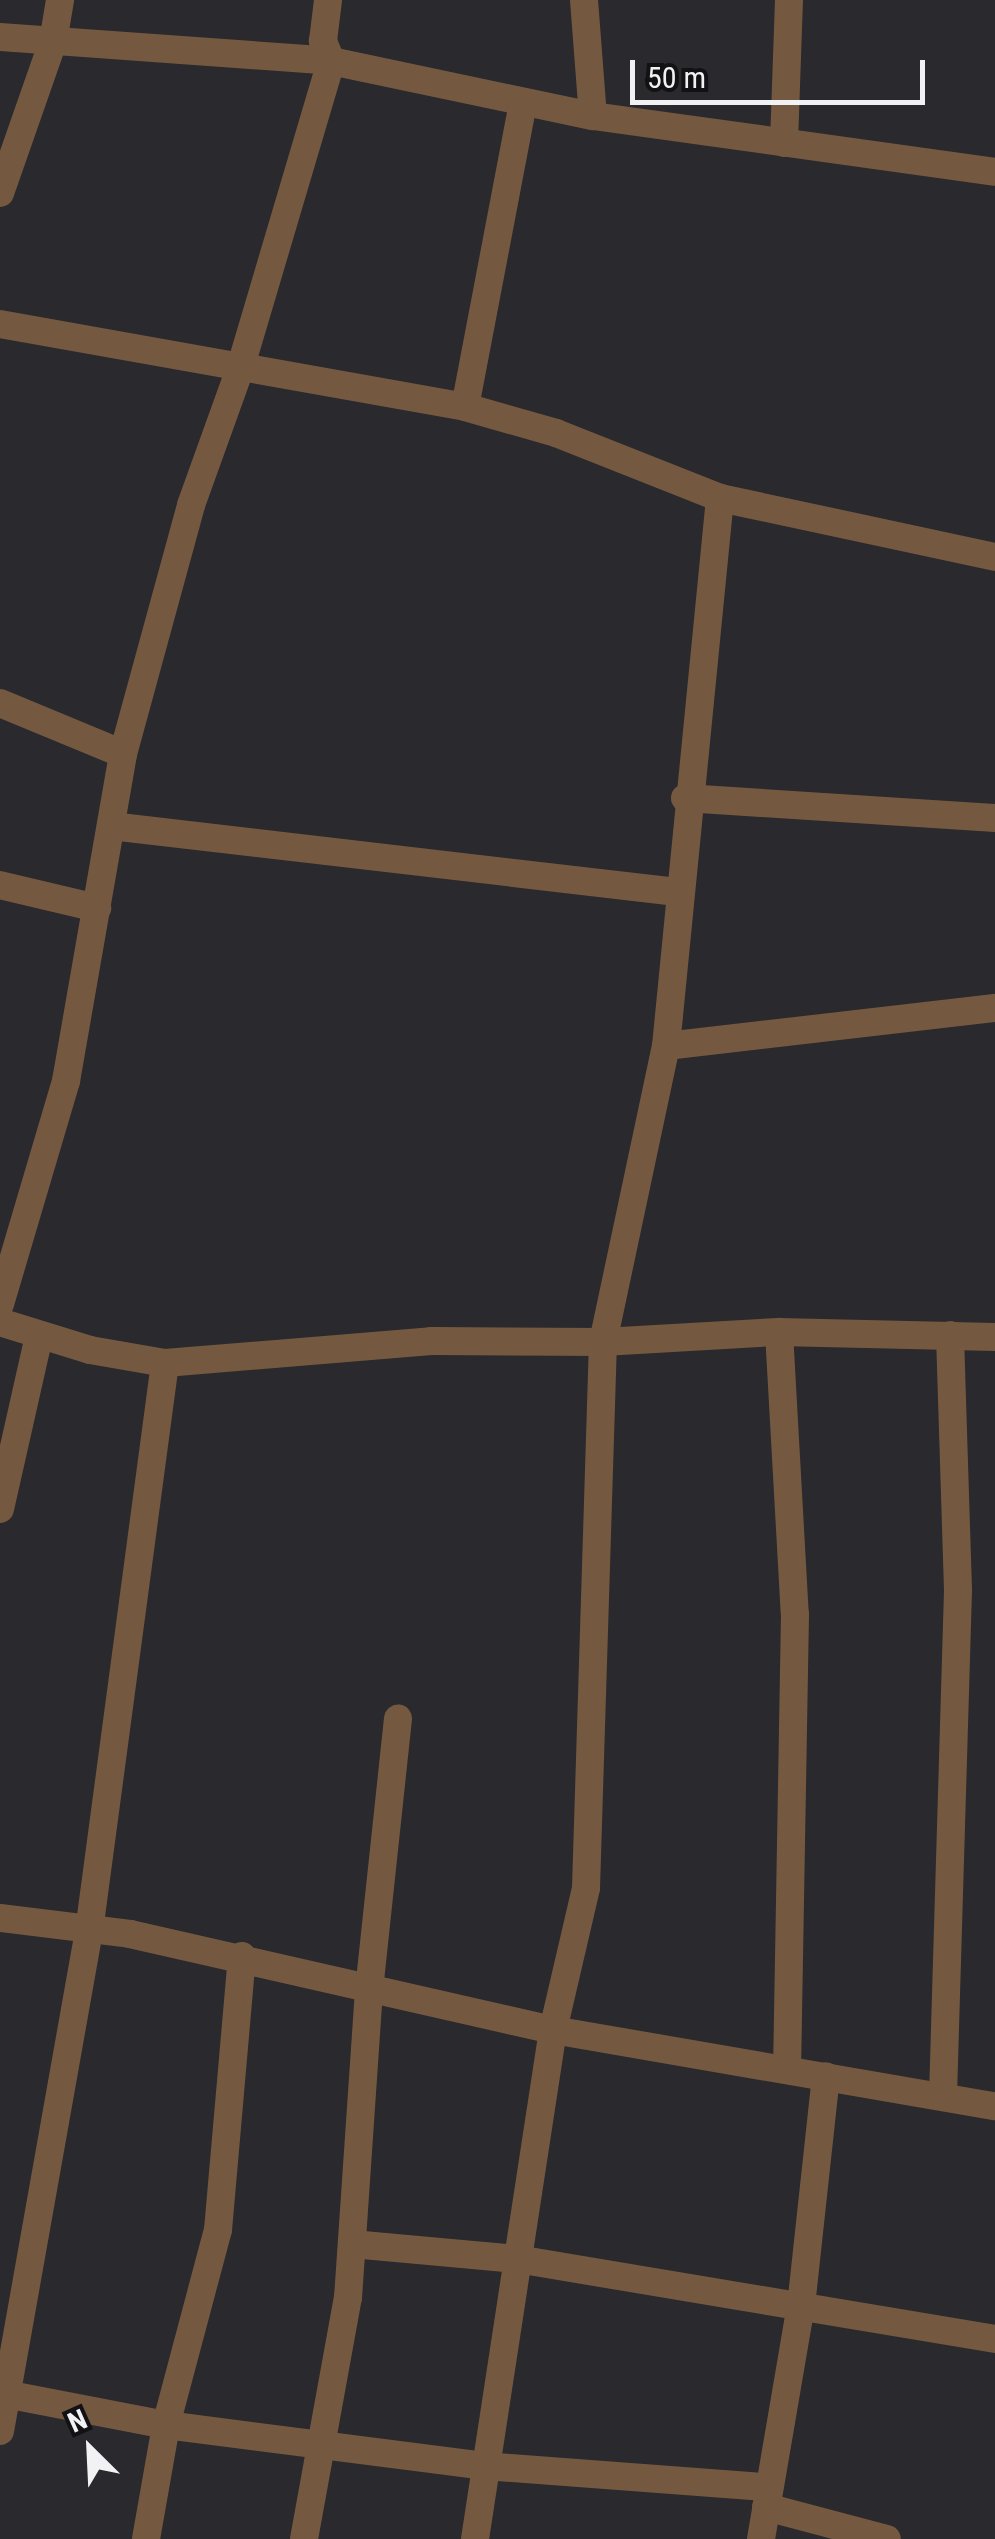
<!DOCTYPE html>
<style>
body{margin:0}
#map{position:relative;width:995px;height:2539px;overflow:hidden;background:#2a292d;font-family:"Roboto Condensed",sans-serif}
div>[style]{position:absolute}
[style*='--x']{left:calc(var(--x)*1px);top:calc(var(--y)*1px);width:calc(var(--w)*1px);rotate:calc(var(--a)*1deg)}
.minor>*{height:28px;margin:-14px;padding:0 14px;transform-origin:14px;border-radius:14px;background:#745940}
span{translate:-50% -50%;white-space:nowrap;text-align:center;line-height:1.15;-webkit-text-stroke:8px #121214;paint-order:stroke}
.north{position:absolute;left:40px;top:2399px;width:100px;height:100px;-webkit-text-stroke:8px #121214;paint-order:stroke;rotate:336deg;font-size:28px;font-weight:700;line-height:40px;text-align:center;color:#f2f1f4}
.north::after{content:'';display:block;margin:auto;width:35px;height:45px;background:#f2f1f4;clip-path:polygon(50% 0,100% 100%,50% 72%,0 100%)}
.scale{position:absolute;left:630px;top:60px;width:295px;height:45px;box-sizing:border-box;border:5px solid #f2f1f4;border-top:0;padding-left:12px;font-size:30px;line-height:35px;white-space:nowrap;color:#f2f1f4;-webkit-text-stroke:8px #121214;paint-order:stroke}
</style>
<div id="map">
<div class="minor">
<i style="--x:584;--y:0;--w:116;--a:85.6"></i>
<i style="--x:0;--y:37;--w:332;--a:4.1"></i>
<i style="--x:331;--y:61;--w:268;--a:11.9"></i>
<i style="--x:593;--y:116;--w:406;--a:7.9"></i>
<i style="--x:784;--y:143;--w:143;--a:-88"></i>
<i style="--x:0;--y:193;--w:160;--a:-70.7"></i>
<i style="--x:53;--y:42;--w:43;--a:-80.5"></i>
<i style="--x:0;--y:324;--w:472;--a:10.1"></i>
<i style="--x:465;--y:407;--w:95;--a:15.9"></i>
<i style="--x:556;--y:433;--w:176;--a:21.6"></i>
<i style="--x:720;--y:498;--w:281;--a:12.1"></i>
<i style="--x:465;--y:407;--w:310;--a:-79.2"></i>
<i style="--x:0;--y:703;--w:133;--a:22.5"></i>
<i style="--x:685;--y:798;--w:311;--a:3.7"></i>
<i style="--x:111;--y:826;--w:570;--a:6.65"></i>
<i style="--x:0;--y:885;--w:100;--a:13.3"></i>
<i style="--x:666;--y:1046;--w:331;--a:-6.6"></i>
<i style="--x:0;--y:1304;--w:233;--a:-73.5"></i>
<i style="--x:66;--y:1081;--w:332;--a:-80.1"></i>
<i style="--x:123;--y:754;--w:258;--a:-74.7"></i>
<i style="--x:191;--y:505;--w:145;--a:-70.2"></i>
<i style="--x:240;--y:369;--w:321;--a:-73.5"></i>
<i style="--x:331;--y:61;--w:22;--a:-112"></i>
<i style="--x:323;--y:41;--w:41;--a:-83"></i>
<i style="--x:0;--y:1322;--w:94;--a:17.3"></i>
<i style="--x:90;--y:1350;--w:76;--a:9.8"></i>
<i style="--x:165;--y:1363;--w:267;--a:-4.7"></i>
<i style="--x:431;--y:1341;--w:172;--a:0.3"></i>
<i style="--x:603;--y:1342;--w:176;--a:-3.3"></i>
<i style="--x:779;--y:1332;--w:216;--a:1.3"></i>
<i style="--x:779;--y:1332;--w:282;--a:86.8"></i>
<i style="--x:795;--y:1614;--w:455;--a:91"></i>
<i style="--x:0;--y:1509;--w:177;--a:-77.3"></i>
<i style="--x:0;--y:1918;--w:131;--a:7"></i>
<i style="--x:130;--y:1934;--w:434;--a:12.8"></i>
<i style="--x:553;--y:2030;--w:448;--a:9.8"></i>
<i style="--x:943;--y:2096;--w:506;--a:-88.3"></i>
<i style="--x:958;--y:1590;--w:255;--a:-91.8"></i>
<i style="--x:352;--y:2244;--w:166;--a:5.2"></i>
<i style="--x:517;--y:2259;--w:485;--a:9.5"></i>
<i style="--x:0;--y:2393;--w:169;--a:10.9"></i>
<i style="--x:166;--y:2425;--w:321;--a:7.3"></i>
<i style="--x:484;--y:2466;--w:282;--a:4.3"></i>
<i style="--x:0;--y:2431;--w:508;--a:-79.91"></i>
<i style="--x:89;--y:1931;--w:573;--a:-82.38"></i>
<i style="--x:766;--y:2507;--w:125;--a:14.8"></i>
<i style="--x:146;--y:2539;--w:116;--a:-80"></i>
<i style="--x:166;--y:2425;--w:202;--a:-75.1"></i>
<i style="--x:218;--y:2230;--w:275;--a:-85"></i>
<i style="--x:304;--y:2539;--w:245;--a:-79.7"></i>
<i style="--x:348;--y:2298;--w:309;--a:-86.1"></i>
<i style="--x:369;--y:1990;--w:273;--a:-83.9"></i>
<i style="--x:475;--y:2539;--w:515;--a:-81.29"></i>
<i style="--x:553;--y:2030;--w:146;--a:-76.9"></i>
<i style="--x:586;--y:1888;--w:546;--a:-88.22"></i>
<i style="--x:603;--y:1342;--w:303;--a:-78"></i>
<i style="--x:666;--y:1046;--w:551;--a:-84.37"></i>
<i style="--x:761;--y:2539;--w:236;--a:-80.3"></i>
<i style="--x:801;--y:2306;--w:231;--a:-83.8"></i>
</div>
<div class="north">N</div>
<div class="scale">50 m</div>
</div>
